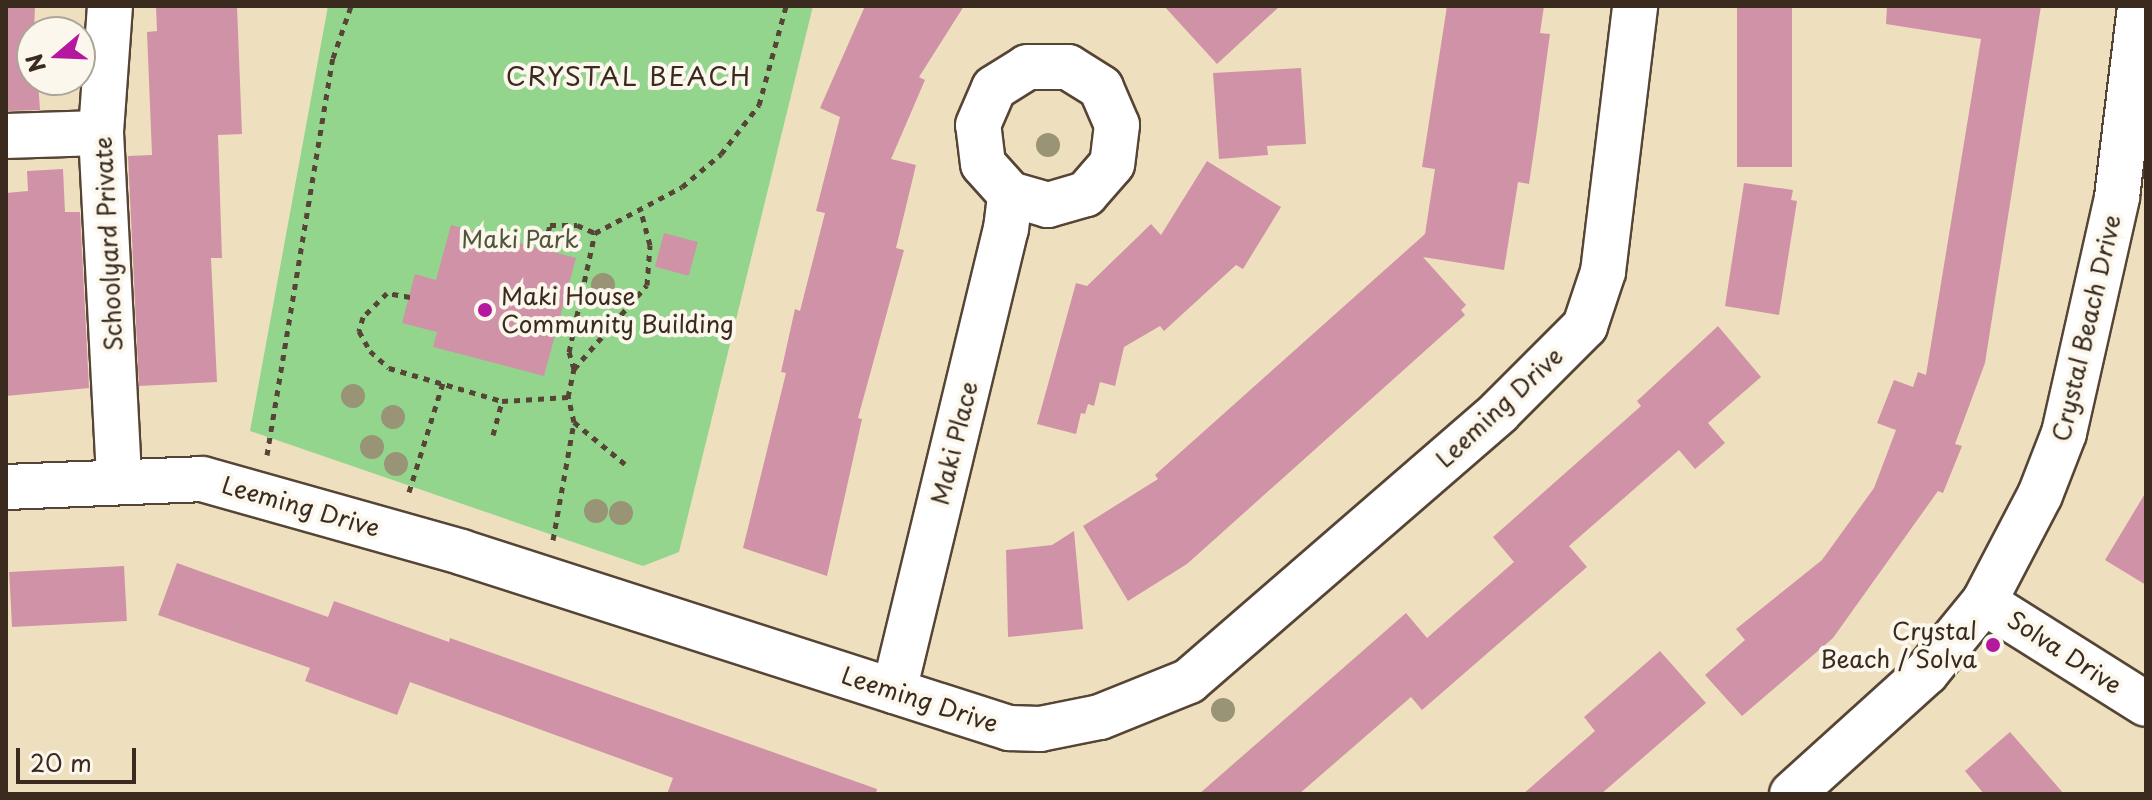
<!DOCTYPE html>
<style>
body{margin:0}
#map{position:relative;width:2152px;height:800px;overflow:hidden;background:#eee0be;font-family:"Playpen Sans",sans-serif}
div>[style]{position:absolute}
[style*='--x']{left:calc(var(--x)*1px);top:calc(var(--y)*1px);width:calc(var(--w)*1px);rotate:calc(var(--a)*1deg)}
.green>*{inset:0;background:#93d58d}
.building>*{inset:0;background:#d092a6;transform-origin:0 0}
.path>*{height:5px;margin-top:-2.5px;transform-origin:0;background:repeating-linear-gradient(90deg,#564536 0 6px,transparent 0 12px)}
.roads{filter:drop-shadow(2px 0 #564536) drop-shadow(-2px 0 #564536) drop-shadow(0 2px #564536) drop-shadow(0 -2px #564536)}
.minor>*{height:44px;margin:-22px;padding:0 22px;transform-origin:22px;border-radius:22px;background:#fff}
.trees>*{width:24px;height:24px;margin:-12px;border-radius:50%;background:#989475}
.dots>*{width:22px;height:22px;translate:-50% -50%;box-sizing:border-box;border:4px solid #fbf7ec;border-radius:50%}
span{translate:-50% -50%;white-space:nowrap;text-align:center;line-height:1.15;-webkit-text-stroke:8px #fbf7ec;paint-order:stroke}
.park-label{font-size:24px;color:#51553a}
.street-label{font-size:24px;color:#3b2a1e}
.poi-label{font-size:24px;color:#3b2a1e}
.left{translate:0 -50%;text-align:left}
.right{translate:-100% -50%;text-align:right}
.neighbourhood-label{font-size:26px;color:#3b2a1e;letter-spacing:2px}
.frame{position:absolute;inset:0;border:8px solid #3b2a1e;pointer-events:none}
.north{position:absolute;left:16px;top:16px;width:80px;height:80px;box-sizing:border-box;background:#fbf7ec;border:2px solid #aea59a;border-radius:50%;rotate:251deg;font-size:22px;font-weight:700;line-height:32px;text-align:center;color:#3b2a1e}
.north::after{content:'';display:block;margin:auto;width:28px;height:36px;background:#b5179e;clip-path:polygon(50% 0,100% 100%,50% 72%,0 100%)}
.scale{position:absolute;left:16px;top:748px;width:120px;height:36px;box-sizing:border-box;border:4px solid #3b2a1e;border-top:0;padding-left:10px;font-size:24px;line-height:28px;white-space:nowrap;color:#3b2a1e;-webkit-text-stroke:6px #fbf7ec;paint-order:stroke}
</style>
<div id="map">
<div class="green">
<i style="clip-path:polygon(328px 6px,813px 6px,679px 552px,643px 566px,250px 431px)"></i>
</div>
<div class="building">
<i style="clip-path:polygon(6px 6px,35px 6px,32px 80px,38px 80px,40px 110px,6px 111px)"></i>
<i style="clip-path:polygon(156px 6px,237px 6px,242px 134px,218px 135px,222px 258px,211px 258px,217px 382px,139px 386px,128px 156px,152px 155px,147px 32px,157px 31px)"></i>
<i style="clip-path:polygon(865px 6px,964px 6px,919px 77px,925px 80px,891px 159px,916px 165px,896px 248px,904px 250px,858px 418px,862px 419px,827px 576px,743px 548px,786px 373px,781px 372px,795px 309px,800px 311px,825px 213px,816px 211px,840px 117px,820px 108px)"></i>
<i style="clip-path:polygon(1164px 6px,1280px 6px,1217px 64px)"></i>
<i style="clip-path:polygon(1447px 6px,1544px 6px,1540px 33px,1550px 34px,1537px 130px,1529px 184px,1518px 182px,1504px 270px,1423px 257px,1466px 305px,1461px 310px,1465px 315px,1187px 564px,1128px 601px,1083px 526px,1158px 479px,1155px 475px,1425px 234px,1435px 169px,1422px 167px)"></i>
<i style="left:1737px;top:6px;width:55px;height:161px"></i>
<i style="clip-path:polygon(1887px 6px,2041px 6px,1985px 363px,1955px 444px,1962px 446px,1943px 493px,1938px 491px,1833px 638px,1742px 716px,1705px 675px,1745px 640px,1736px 629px,1822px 560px,1874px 488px,1896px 430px,1877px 423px,1894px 380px,1913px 387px,1918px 372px,1926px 375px,1981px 39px,1886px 24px)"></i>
<i style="clip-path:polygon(1301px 68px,1306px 144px,1267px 146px,1268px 155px,1219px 159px,1213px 73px)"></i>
<i style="clip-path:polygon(1207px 161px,1281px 207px,1243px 269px,1236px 265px,1164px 331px,1160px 326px,1124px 347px,1115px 386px,1100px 382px,1094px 406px,1088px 404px,1085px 414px,1081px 413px,1076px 434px,1037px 424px,1076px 283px,1087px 286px,1151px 224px,1161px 235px)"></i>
<i style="clip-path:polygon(63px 169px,65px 212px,80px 212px,89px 388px,6px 396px,6px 193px,28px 191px,27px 171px)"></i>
<i style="clip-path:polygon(1744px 183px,1793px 190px,1791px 200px,1797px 201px,1779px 315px,1725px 306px)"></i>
<i style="clip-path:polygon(451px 225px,576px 258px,544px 376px,433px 347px,437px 332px,402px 323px,415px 274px,436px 280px)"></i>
<i style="left:664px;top:233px;width:35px;height:35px;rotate:15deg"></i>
<i style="clip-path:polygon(1718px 326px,1761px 377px,1708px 423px,1725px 443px,1695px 469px,1679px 450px,1569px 546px,1587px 567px,1422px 710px,1411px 697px,1299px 794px,1199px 794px,1406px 613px,1427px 638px,1514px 562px,1493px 537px,1641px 406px,1637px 401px)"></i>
<i style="clip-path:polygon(2146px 492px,2146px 585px,2105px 560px)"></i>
<i style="clip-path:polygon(1074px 531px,1083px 629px,1008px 637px,1006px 550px,1052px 545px)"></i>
<i style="clip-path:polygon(177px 563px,328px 617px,334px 601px,449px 642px,450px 638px,877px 789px,876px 794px,667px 794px,673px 778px,410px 682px,397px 715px,305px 681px,310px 668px,158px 615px)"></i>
<i style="left:124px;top:566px;width:55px;height:115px;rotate:87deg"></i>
<i style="clip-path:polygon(1660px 651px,1706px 703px,1601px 794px,1523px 794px,1595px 731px,1584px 717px)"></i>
<i style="clip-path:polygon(2010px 732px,2064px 794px,1984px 794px,1965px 771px)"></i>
</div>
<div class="path">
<i style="--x:545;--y:244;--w:20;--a:-75"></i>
<i style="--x:550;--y:225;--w:27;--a:0"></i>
<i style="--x:577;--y:225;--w:20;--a:24"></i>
<i style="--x:595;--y:233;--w:98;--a:-27.9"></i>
<i style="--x:682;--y:187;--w:51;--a:-40.2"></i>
<i style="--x:721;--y:154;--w:62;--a:-52.2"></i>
<i style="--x:759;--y:105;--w:103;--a:-74.7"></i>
<i style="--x:410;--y:297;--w:23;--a:-170"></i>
<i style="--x:387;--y:293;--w:34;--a:135"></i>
<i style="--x:363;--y:317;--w:15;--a:106"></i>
<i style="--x:359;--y:331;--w:23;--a:61"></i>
<i style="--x:370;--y:351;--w:25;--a:42"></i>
<i style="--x:389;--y:368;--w:118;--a:16.3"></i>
<i style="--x:502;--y:401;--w:66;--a:-3.5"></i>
<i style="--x:574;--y:369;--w:111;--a:-49"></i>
<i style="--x:647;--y:285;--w:40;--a:-85.7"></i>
<i style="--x:650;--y:245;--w:35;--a:-105"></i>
<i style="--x:574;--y:422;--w:66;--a:39.5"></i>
<i style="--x:493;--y:435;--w:35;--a:-75"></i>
<i style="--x:267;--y:455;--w:402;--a:-80.6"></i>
<i style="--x:333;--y:58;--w:55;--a:-70.9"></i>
<i style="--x:409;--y:492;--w:114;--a:-72.7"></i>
<i style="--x:553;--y:540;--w:120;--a:-79.9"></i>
<i style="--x:574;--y:422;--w:26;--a:-103"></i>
<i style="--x:568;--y:397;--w:29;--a:-78"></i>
<i style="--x:574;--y:369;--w:18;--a:-106"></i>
<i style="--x:569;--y:352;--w:122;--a:-77.7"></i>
</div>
<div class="roads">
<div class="minor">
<i style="--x:110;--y:6;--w:127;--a:94.1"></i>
<i style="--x:101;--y:133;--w:349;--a:87"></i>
<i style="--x:6;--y:136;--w:95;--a:-1.8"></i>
<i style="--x:6;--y:487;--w:196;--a:-2.3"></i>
<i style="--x:202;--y:479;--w:269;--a:15.7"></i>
<i style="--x:461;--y:552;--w:576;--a:17.81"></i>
<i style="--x:1009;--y:728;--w:31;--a:2"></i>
<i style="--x:1040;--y:729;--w:61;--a:-11.3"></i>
<i style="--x:1100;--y:717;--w:96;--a:-22"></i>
<i style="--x:1189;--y:681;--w:410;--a:-40.9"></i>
<i style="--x:1499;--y:412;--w:122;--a:-45"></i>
<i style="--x:1585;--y:326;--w:57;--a:-71.6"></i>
<i style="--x:1603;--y:272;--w:268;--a:-83.1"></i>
<i style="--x:1984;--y:602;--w:191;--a:32.2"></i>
<i style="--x:894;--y:691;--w:475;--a:-76.4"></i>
<i style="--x:1006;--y:229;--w:35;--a:-83"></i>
<i style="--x:1010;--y:194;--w:40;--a:-132"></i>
<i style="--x:983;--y:164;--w:39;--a:-97"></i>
<i style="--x:978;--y:125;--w:40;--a:-66.6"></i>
<i style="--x:994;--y:88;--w:39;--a:-32"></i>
<i style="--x:1027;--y:67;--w:41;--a:0"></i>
<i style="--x:1068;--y:67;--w:39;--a:32"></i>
<i style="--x:1101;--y:88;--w:40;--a:66.6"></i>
<i style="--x:1117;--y:125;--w:39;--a:97"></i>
<i style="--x:1112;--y:164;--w:40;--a:131"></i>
<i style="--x:1086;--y:194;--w:40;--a:164"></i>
<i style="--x:1048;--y:205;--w:40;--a:-164"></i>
<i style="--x:1792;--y:794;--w:181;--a:-42.1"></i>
<i style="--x:1926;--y:673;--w:92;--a:-50.8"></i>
<i style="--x:1984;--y:602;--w:121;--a:-62.4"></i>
<i style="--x:2040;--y:495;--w:66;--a:-68.8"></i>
<i style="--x:2064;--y:433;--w:242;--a:-77.3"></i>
<i style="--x:2117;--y:197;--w:192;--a:-83.1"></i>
</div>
</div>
<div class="trees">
<i style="left:1048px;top:145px"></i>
<i style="left:603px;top:285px"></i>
<i style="left:353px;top:396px"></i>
<i style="left:393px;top:417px"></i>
<i style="left:372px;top:447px"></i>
<i style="left:396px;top:464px"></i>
<i style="left:596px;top:511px"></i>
<i style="left:621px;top:513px"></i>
<i style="left:1223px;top:710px"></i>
</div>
<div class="dots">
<i style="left:485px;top:310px;background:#b5179e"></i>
<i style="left:1993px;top:645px;background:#b5179e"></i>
</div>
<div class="park-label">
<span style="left:520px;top:239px">Maki Park</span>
</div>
<div class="street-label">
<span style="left:108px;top:244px;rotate:-93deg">Schoolyard Private</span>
<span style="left:2086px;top:328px;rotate:-77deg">Crystal Beach Drive</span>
<span style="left:1499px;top:407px;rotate:-43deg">Leeming Drive</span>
<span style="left:954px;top:443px;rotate:-76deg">Maki Place</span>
<span style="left:301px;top:506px;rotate:16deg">Leeming Drive</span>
<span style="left:2065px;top:652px;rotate:33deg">Solva Drive</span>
<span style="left:920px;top:699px;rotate:18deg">Leeming Drive</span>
</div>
<div class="poi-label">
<span class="left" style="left:501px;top:310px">Maki House<br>Community Building</span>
<span class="right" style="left:1977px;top:645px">Crystal<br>Beach / Solva</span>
</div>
<div class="neighbourhood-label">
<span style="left:629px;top:76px">CRYSTAL BEACH</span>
</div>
<div class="frame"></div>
<div class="north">N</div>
<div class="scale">20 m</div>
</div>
